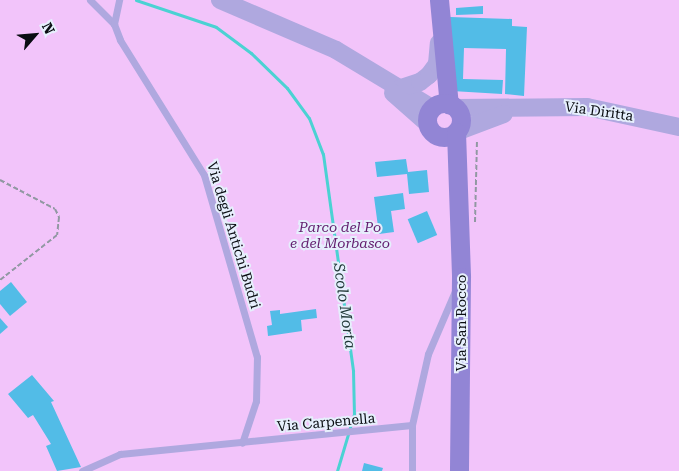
<!DOCTYPE html>
<style>
body{margin:0}
#map{position:relative;width:679px;height:471px;overflow:hidden;background:#e6effc;font-family:"Roboto Serif",serif}
div>[style]{position:absolute}
[style*='--x']{left:calc(var(--x)*1px);top:calc(var(--y)*1px);width:calc(var(--w)*1px);rotate:calc(var(--a)*1deg)}
.green>*{inset:0;background:#f2c4fa;transform-origin:0 0}
.stream>*{height:3px;margin:-1.5px;padding:0 1.5px;transform-origin:1.5px;border-radius:1.5px;background:#4bd2d3}
.building>*{inset:0;background:#52bce7;transform-origin:0 0}
.path>*{height:2px;margin-top:-1px;transform-origin:0;background:repeating-linear-gradient(90deg,#9198a2 0 5px,transparent 0 7.5px)}
.service>*{height:7px;margin:-3.5px;padding:0 3.5px;transform-origin:3.5px;border-radius:3.5px;background:#afa8df}
.tertiary>*{height:18px;margin:-9px;padding:0 9px;transform-origin:9px;border-radius:9px;background:#afa8df}
.secondary>*{height:19px;margin:-9.5px;padding:0 9.5px;transform-origin:9.5px;border-radius:9.5px;background:#9285d5}
.secondary>.ring{margin:-9.5px;padding:0;box-sizing:content-box;background:none;border:19px solid #9285d5;border-radius:50%}
span{translate:-50% -50%;white-space:nowrap;text-align:center;line-height:1.15;-webkit-text-stroke:4px #e6effc;paint-order:stroke}
.street-label{font-size:14px;color:#0a0d12}
.park-label{font-size:14px;color:#621c6e;font-style:italic}
.water-label{font-size:15px;color:#203737;font-style:italic}
.north{position:absolute;left:10px;top:10px;width:50px;height:50px;-webkit-text-stroke:4px #e6effc;paint-order:stroke;rotate:63deg;font-size:14px;font-weight:700;line-height:20px;text-align:center;color:#0a0d12}
.north::after{content:'';display:block;margin:auto;width:18px;height:22px;background:#0a0d12;clip-path:polygon(50% 0,100% 100%,50% 72%,0 100%)}
</style>
<div id="map">
<div class="green">
<i style="left:0;top:0;width:679px;height:471px"></i>
</div>
<div class="stream">
<i style="--x:136;--y:0;--w:84;--a:18.6"></i>
<i style="--x:216;--y:27;--w:44;--a:36.6"></i>
<i style="--x:251;--y:53;--w:50;--a:44.2"></i>
<i style="--x:287;--y:88;--w:37;--a:54"></i>
<i style="--x:309;--y:118;--w:39;--a:69"></i>
<i style="--x:323;--y:154;--w:219;--a:82.1"></i>
<i style="--x:353;--y:371;--w:43;--a:88.7"></i>
<i style="--x:354;--y:414;--w:59;--a:106.6"></i>
</div>
<div class="building">
<i style="clip-path:polygon(483px 6px,483px 14px,456px 15px,456px 8px)"></i>
<i style="clip-path:polygon(450px 17px,512px 19px,512px 26px,527px 27px,524px 96px,505px 94px,506px 49px,464px 48px,463px 79px,503px 80px,502px 94px,452px 91px)"></i>
<i style="clip-path:polygon(406px 159px,408px 172px,427px 170px,429px 192px,409px 194px,407px 174px,377px 177px,375px 162px)"></i>
<i style="clip-path:polygon(403px 193px,405px 209px,391px 211px,394px 232px,379px 234px,374px 197px)"></i>
<i style="left:427px;top:211px;width:26px;height:21px;rotate:67deg"></i>
<i style="clip-path:polygon(11px 282px,27px 302px,10px 316px,0 304px,0 291px)"></i>
<i style="clip-path:polygon(316px 309px,317px 318px,301px 320px,302px 331px,268px 336px,267px 326px,272px 325px,270px 311px,280px 310px,280px 314px)"></i>
<i style="clip-path:polygon(0 318px,8px 327px,0 334px)"></i>
<i style="clip-path:polygon(32px 375px,54px 401px,51px 402px,81px 467px,57px 471px,46px 446px,51px 444px,33px 415px,28px 418px,8px 394px)"></i>
<i style="clip-path:polygon(364px 463px,383px 468px,382px 471px,362px 471px)"></i>
</div>
<div class="path">
<i style="--x:0;--y:180;--w:62;--a:27.8"></i>
<i style="--x:55;--y:209;--w:9;--a:63"></i>
<i style="--x:59;--y:217;--w:18;--a:96"></i>
<i style="--x:57;--y:235;--w:73;--a:141.7"></i>
<i style="--x:475;--y:222;--w:82;--a:-88.6"></i>
</div>
<div class="service">
<i style="--x:90;--y:0;--w:34;--a:45"></i>
<i style="--x:114;--y:24;--w:17;--a:69"></i>
<i style="--x:120;--y:40;--w:159;--a:58.1"></i>
<i style="--x:204;--y:175;--w:190;--a:73.8"></i>
<i style="--x:257;--y:357;--w:44;--a:91.3"></i>
<i style="--x:256;--y:401;--w:44;--a:108.4"></i>
<i style="--x:114;--y:24;--w:25;--a:-78"></i>
<i style="--x:82;--y:471;--w:42;--a:-24.1"></i>
<i style="--x:120;--y:454;--w:293;--a:-5.7"></i>
<i style="--x:412;--y:471;--w:46;--a:-90"></i>
<i style="--x:412;--y:425;--w:73;--a:-77.3"></i>
<i style="--x:428;--y:354;--w:69;--a:-66.8"></i>
</div>
<div class="tertiary">
<i style="--x:220;--y:0;--w:126;--a:23.3"></i>
<i style="--x:336;--y:50;--w:112;--a:31.1"></i>
<i style="--x:401;--y:88;--w:20;--a:-18"></i>
<i style="--x:420;--y:82;--w:11;--a:-38"></i>
<i style="--x:429;--y:75;--w:14;--a:-54"></i>
<i style="--x:437;--y:64;--w:21;--a:-85"></i>
<i style="--x:393;--y:93;--w:45;--a:41.4"></i>
<i style="--x:456;--y:108;--w:131;--a:-0.4"></i>
<i style="--x:587;--y:107;--w:94;--a:12.3"></i>
<i style="--x:456;--y:132;--w:51;--a:-20.6"></i>
</div>
<div class="secondary">
<i style="--x:439;--y:0;--w:105;--a:84.6"></i>
<i class="ring" style="left:427px;top:103px;width:15px;height:15px"></i>
<i style="--x:456;--y:132;--w:145;--a:88"></i>
<i style="--x:461;--y:277;--w:194;--a:90.6"></i>
</div>
<div class="street-label">
<span style="left:599px;top:111px;rotate:8deg">Via Diritta</span>
<span style="left:234px;top:235px;rotate:73deg">Via degli Antichi Budri</span>
<span style="left:461px;top:323px;rotate:-90deg">Via San Rocco</span>
<span style="left:326px;top:422px;rotate:-5deg">Via Carpenella</span>
</div>
<div class="park-label">
<span style="left:340px;top:235px">Parco del Po<br>e del Morbasco</span>
</div>
<div class="water-label">
<span style="left:344px;top:306px;rotate:82deg">Scolo Morta</span>
</div>
<div class="north">N</div>
</div>
